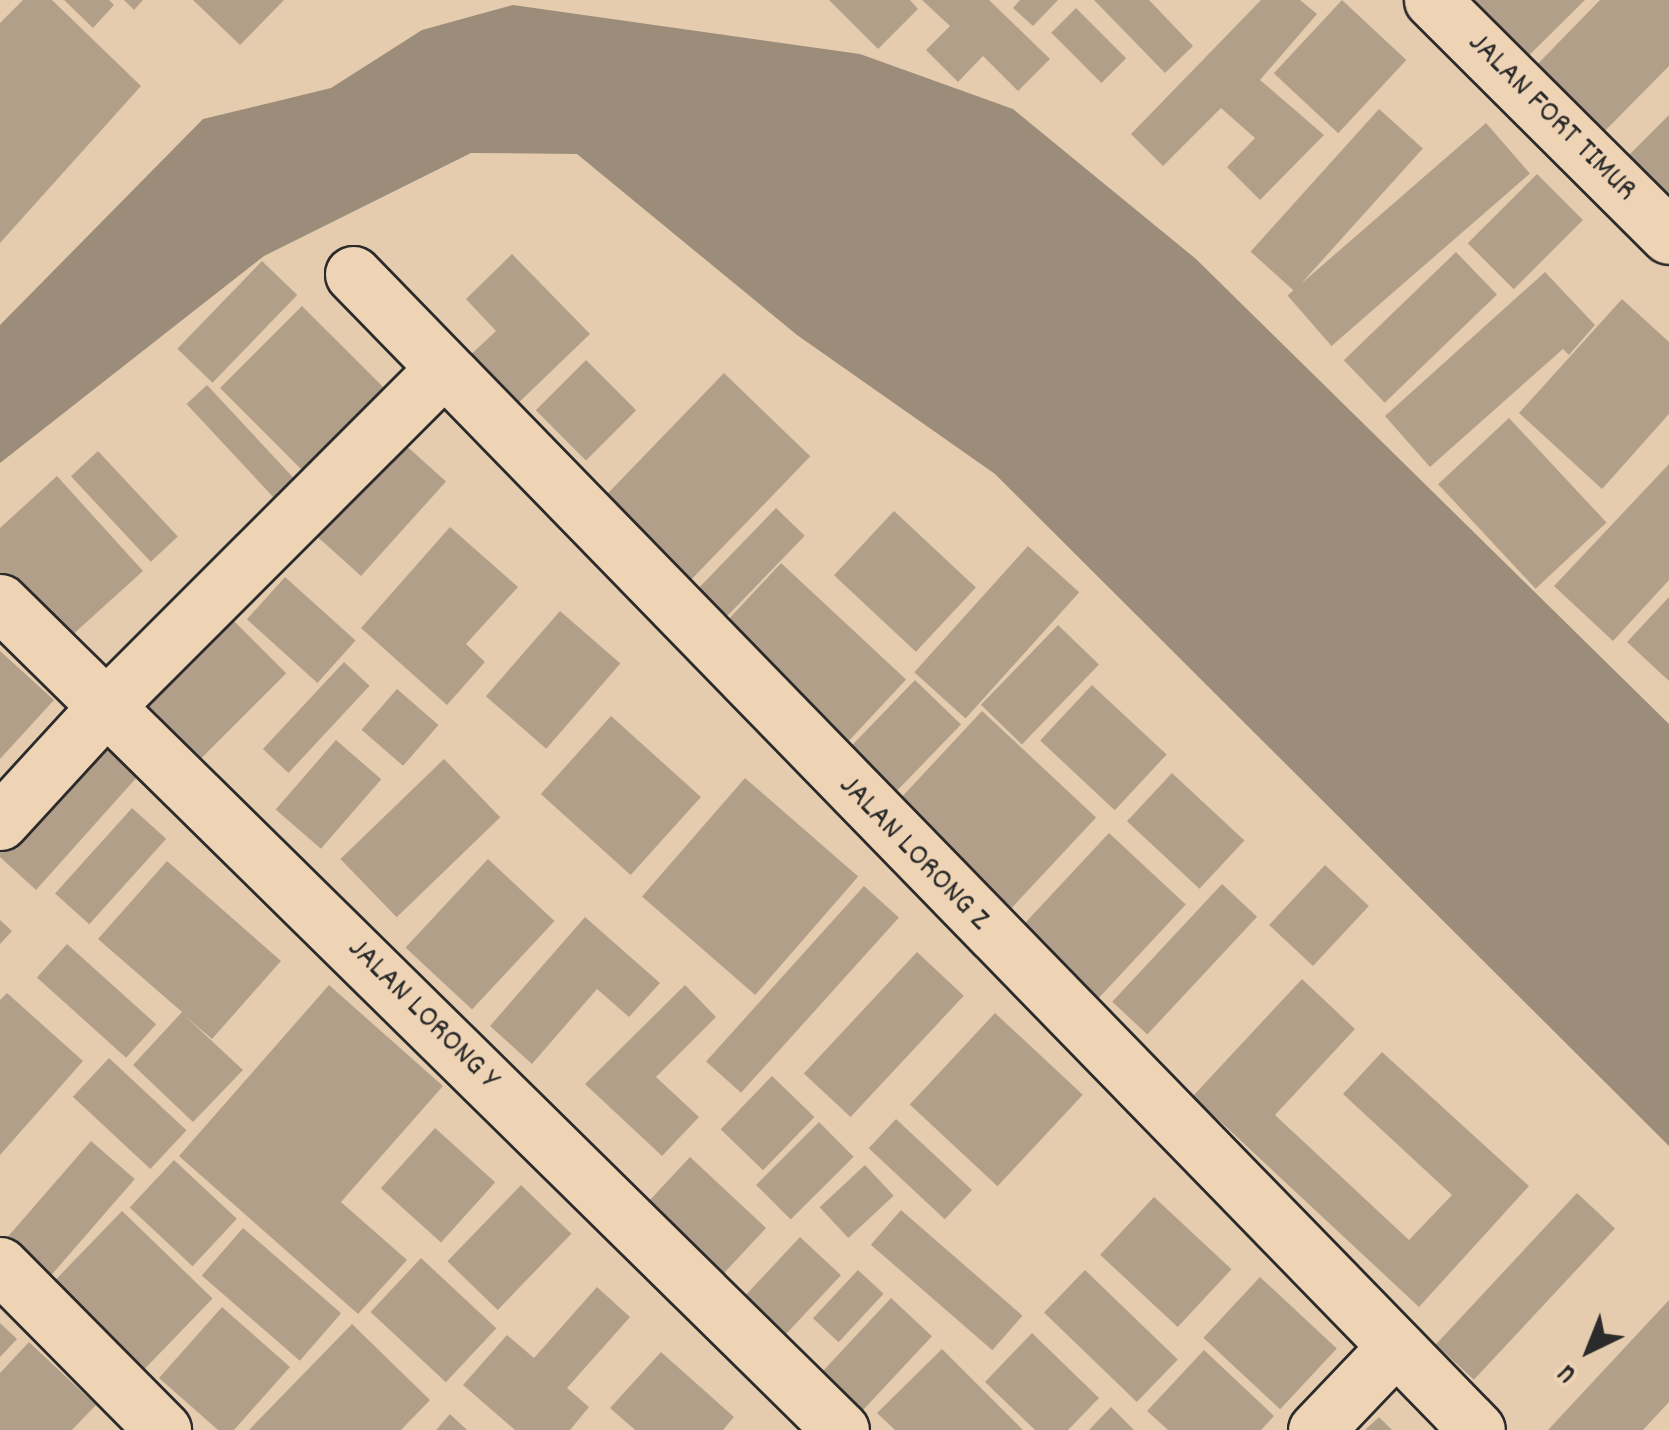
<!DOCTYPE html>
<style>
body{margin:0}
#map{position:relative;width:1669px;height:1430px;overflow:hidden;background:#e6ccaf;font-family:Dekko,sans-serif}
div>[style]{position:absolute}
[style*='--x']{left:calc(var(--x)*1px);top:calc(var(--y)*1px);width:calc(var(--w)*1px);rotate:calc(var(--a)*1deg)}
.water>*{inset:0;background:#9c8d7b}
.building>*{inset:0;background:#b29f8a;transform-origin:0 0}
.roads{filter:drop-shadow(2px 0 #2b2b2b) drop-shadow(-2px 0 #2b2b2b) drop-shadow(0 2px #2b2b2b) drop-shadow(0 -2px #2b2b2b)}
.minor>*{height:55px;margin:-27.5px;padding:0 27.5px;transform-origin:27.5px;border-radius:27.5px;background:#eed3b5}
span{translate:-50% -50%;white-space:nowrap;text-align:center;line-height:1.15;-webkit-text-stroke:8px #eed3b5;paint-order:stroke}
.street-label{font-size:32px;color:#2b2b2b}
.north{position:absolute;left:1539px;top:1300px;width:100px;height:100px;-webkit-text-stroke:8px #eed3b5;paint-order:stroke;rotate:223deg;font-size:28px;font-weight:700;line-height:40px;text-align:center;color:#2b2b2b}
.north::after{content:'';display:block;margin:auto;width:35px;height:45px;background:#2b2b2b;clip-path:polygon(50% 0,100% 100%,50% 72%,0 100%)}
</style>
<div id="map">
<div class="water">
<i style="clip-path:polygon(513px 5px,860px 54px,1013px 109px,1196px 259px,1669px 724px,1669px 1146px,995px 474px,797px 335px,577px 154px,471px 153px,264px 256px,0 463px,0 325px,203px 119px,331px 88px,422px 30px)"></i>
</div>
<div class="building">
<i style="clip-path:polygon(23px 0,52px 0,141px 86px,0 243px,0 23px)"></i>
<i style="clip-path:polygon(64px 0,109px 0,114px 5px,93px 28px)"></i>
<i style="clip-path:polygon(124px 0,143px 0,134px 10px)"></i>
<i style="clip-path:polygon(193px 0,284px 0,240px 45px)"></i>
<i style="clip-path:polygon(829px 0,910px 0,918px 9px,878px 49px)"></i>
<i style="clip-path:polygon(922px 0,989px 0,1050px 59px,1018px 91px,983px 56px,958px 82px,926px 50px,950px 26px)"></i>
<i style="clip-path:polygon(1020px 0,1058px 0,1033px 26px,1013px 8px)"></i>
<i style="clip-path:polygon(1094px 0,1149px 0,1193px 46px,1165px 73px)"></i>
<i style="clip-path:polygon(1261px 0,1300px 0,1317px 14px,1260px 80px,1324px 135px,1260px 200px,1227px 167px,1255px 138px,1221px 108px,1163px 166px,1131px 134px)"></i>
<i style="left:1342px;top:0;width:88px;height:100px;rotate:43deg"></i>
<i style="clip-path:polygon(1445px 0,1585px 0,1513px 71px)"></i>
<i style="clip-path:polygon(1600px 0,1669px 0,1669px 66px,1589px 147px,1522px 80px)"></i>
<i style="left:1076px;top:8px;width:71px;height:35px;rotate:45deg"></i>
<i style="left:1379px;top:109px;width:59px;height:192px;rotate:42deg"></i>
<i style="clip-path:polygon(1669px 115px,1669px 211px,1621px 163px)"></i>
<i style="left:1486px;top:123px;width:67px;height:263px;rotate:49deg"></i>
<i style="left:1537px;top:174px;width:65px;height:98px;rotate:45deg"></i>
<i style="left:1456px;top:252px;width:59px;height:156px;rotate:46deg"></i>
<i style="clip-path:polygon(512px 254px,590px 334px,512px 409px,465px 360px,496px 331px,466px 299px)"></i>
<i style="left:262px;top:261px;width:49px;height:122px;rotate:44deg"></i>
<i style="clip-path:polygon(1545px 272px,1595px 325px,1569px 355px,1563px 349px,1430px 467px,1385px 416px)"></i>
<i style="clip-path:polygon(1622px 299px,1669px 342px,1669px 414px,1602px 489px,1519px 413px)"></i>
<i style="left:302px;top:306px;width:120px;height:116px;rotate:45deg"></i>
<i style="left:586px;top:360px;width:71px;height:71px;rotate:45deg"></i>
<i style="left:724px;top:373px;width:120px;height:181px;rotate:44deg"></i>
<i style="left:207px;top:385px;width:127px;height:28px;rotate:47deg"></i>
<i style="left:1509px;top:418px;width:143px;height:97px;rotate:47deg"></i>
<i style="left:391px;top:432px;width:74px;height:127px;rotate:42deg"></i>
<i style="left:98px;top:451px;width:117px;height:37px;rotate:47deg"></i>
<i style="clip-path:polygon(1669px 464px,1669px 580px,1613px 641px,1554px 586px)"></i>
<i style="clip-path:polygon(57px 476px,143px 571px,59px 647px,0 582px,0 528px)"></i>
<i style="left:776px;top:508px;width:40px;height:129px;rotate:44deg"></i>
<i style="left:894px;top:511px;width:112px;height:88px;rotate:43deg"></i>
<i style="clip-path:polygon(450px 527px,518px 587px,466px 644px,485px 662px,447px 705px,361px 628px)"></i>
<i style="left:1028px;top:546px;width:69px;height:170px;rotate:42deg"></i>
<i style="left:781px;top:563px;width:171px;height:98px;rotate:43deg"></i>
<i style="left:285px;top:577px;width:95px;height:57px;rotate:42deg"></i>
<i style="clip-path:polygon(1669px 597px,1669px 681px,1627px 642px)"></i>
<i style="left:217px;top:604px;width:98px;height:140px;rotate:45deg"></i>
<i style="left:560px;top:611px;width:80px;height:113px;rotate:41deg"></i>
<i style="left:1058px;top:625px;width:57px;height:111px;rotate:44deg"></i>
<i style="clip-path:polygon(0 651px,54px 700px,0 759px)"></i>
<i style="left:344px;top:662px;width:35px;height:119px;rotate:43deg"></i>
<i style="left:915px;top:680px;width:64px;height:109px;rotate:44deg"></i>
<i style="left:1092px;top:685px;width:102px;height:76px;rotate:43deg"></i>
<i style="left:397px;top:689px;width:55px;height:54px;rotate:41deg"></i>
<i style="left:982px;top:711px;width:156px;height:130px;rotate:43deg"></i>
<i style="left:611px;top:716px;width:121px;height:105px;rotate:42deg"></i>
<i style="clip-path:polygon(91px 735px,138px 776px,36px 890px,0 857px,0 837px)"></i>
<i style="left:336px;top:740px;width:60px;height:92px;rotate:41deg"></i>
<i style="left:444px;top:759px;width:81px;height:144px;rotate:46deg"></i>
<i style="left:1172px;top:773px;width:99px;height:66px;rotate:43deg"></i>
<i style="left:745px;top:778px;width:150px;height:157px;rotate:41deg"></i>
<i style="left:132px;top:808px;width:46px;height:115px;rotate:42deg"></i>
<i style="left:1109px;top:833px;width:105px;height:133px;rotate:43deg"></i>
<i style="left:488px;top:859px;width:91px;height:121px;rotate:43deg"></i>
<i style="clip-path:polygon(167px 861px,281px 961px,212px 1039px,185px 1016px,243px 1070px,193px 1122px,133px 1065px,182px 1012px,98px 939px)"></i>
<i style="left:1325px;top:865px;width:60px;height:82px;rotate:43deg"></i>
<i style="left:1222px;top:884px;width:48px;height:161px;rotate:43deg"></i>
<i style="left:864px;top:886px;width:47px;height:236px;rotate:42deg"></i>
<i style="clip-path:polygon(585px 917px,660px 983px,629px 1017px,597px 989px,532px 1064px,490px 1026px)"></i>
<i style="clip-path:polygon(0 920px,12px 931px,0 944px)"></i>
<i style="left:67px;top:944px;width:120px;height:45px;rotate:42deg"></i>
<i style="left:917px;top:952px;width:64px;height:166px;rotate:43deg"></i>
<i style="clip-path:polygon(1302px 979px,1355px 1029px,1275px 1115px,1409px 1240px,1452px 1195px,1343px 1094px,1382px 1052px,1529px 1186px,1419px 1307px,1193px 1096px)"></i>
<i style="clip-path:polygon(329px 985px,443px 1086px,341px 1202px,407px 1260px,358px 1314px,179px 1156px)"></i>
<i style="clip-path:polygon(685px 985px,716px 1017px,656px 1077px,699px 1117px,662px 1156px,585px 1084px)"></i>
<i style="clip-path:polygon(7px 993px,83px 1061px,0 1155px,0 1000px)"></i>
<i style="left:995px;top:1013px;width:120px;height:125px;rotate:43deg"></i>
<i style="left:109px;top:1058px;width:106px;height:53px;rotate:43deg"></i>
<i style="left:772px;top:1076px;width:59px;height:74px;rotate:44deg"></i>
<i style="left:896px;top:1119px;width:104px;height:40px;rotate:43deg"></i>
<i style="left:819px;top:1122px;width:49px;height:89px;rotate:45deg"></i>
<i style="left:435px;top:1128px;width:81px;height:81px;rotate:42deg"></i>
<i style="left:91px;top:1141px;width:58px;height:134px;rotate:41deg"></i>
<i style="left:690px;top:1157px;width:104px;height:66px;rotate:43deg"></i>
<i style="left:174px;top:1160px;width:86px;height:65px;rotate:43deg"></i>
<i style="left:865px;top:1165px;width:42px;height:62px;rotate:47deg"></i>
<i style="left:521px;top:1185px;width:70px;height:106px;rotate:44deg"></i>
<i style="left:1577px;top:1193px;width:52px;height:207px;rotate:43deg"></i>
<i style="left:1154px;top:1197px;width:106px;height:79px;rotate:43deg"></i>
<i style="left:901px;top:1210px;width:161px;height:46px;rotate:41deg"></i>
<i style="left:122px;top:1211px;width:126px;height:106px;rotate:44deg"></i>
<i style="left:243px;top:1228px;width:130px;height:63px;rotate:41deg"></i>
<i style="left:800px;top:1237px;width:56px;height:90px;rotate:43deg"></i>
<i style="left:421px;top:1258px;width:103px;height:74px;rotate:43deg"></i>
<i style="left:858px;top:1270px;width:35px;height:66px;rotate:43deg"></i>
<i style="left:1085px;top:1270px;width:129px;height:59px;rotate:44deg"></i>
<i style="left:1260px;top:1277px;width:105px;height:83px;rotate:43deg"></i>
<i style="clip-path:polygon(597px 1287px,630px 1317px,567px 1388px,589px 1407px,570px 1430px,515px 1430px,463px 1385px,507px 1335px,534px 1358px)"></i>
<i style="left:891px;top:1298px;width:56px;height:113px;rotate:43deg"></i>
<i style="clip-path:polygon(1669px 1300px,1669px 1402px,1643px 1430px,1548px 1430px)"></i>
<i style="clip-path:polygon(222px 1307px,290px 1367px,234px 1430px,218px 1430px,159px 1378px)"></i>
<i style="clip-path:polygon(0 1323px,17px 1339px,0 1357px)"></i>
<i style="clip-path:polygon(352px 1324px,430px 1400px,401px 1430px,249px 1430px)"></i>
<i style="clip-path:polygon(1032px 1333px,1099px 1398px,1068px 1430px,1035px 1430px,985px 1382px)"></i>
<i style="clip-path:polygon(29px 1342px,96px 1405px,72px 1430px,0 1430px,0 1373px)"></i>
<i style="clip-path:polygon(942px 1349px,1023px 1430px,895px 1430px,877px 1413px)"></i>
<i style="clip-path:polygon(1204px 1350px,1274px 1416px,1261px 1430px,1168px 1430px,1147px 1411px)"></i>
<i style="clip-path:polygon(661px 1352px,734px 1417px,723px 1430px,635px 1430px,610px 1408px)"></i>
<i style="clip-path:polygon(1111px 1407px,1134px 1430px,1089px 1430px)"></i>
<i style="clip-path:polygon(450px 1414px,467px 1430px,436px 1430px)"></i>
<i style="clip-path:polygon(1379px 1417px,1392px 1430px,1365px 1430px)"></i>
</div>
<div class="roads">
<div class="minor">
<i style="--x:1432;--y:0;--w:334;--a:44.9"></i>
<i style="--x:353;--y:274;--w:1612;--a:45.8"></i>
<i style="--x:0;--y:602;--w:1180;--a:44.55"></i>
<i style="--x:0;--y:822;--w:160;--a:-47.5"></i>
<i style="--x:108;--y:704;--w:472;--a:-45"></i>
<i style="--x:0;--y:1265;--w:232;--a:45.3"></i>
<i style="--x:1316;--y:1430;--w:113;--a:-46.4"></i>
</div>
</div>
<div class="street-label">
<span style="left:1551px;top:118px;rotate:45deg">JALAN FORT TIMUR</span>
<span style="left:913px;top:854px;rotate:46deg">JALAN LORONG Z</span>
<span style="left:422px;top:1015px;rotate:45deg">JALAN LORONG Y</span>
</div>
<div class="north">U</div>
</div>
